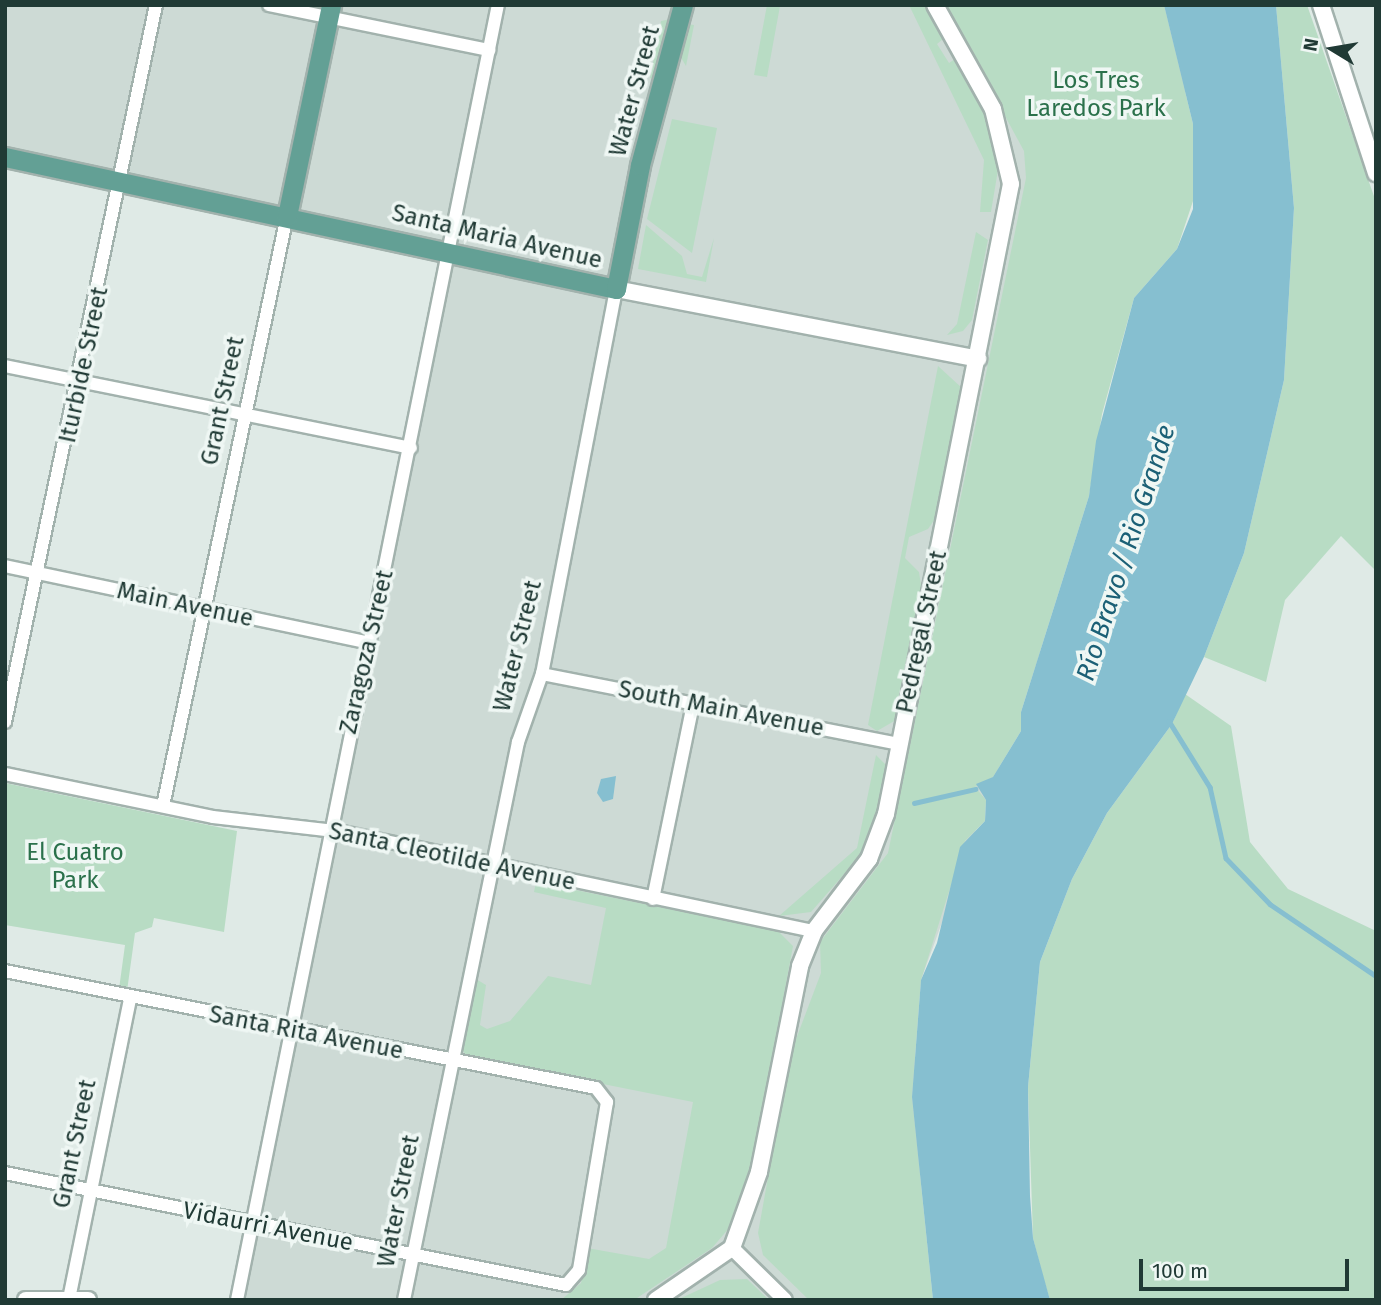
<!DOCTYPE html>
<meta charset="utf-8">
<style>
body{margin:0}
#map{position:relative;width:1381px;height:1305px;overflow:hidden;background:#dfeae6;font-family:"Fira Sans",sans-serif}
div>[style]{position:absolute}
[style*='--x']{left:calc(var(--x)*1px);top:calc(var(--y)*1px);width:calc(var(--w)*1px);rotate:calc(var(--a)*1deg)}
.built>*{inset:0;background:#cddad5}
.green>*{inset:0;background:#b8dcc4}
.water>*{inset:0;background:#86bfd0}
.stream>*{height:4.5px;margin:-2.25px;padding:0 2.25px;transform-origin:2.25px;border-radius:2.25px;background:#86bfd0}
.roads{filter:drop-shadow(2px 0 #a2b2ad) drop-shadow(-2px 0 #a2b2ad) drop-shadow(0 2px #a2b2ad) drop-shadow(0 -2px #a2b2ad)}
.minor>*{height:12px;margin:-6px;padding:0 6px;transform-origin:6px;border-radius:6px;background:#fff}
.tertiary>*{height:14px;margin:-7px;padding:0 7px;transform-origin:7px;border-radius:7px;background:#fff}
.secondary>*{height:16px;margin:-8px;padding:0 8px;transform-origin:8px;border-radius:8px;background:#fff}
.primary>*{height:19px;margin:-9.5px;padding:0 9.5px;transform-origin:9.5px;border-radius:9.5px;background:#63a095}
span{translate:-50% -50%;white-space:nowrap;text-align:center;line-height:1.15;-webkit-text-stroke:7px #eff7f4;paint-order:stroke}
.park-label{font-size:24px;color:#2b714b}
.street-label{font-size:24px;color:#203a35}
.water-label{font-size:26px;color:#1b6076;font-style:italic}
.frame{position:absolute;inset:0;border:7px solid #203a35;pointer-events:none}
.north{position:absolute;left:1297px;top:14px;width:70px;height:70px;-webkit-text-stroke:5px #eff7f4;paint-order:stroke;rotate:281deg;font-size:19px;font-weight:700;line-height:28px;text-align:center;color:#203a35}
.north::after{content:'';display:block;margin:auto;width:24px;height:32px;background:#203a35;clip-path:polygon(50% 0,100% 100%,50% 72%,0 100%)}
.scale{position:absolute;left:1139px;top:1259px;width:210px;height:32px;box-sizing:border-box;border:4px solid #203a35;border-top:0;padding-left:9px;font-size:21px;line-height:24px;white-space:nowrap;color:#203a35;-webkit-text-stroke:5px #eff7f4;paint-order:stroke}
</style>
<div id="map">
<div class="built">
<i style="clip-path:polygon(5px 5px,1164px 5px,1186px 91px,1037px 662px,921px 980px,914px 1042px,924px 1262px,933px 1300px,237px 1300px,448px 256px,5px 157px)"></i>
</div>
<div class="green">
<i style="clip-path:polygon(767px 5px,785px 5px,780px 6px,767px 77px,754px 75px)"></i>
<i style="clip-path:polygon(909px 5px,924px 5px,943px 39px,937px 44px,949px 63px,955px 59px,984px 111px,999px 164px,991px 212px,980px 212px,984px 160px)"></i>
<i style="clip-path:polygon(945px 5px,1164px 5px,1193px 124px,1196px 192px,1177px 249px,1134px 298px,1102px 414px,1089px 496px,1021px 712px,1021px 731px,993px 777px,975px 787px,986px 800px,985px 821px,965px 841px,921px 980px,912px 1097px,933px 1300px,809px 1300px,763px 1255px,758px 1233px,790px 1055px,821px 973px,820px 942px,888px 853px,1026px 178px,1024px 151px)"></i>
<i style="clip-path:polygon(1276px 5px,1307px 5px,1376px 202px,1376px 571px,1341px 536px,1285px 600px,1266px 682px,1204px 657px,1244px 553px,1284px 380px,1294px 208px)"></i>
<i style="clip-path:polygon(671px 19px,658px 81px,650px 78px,661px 21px)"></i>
<i style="clip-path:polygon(686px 24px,694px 25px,686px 66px,680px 56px)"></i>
<i style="clip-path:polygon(672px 119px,717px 128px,692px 253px,647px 219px)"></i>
<i style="clip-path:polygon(646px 225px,682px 256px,687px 274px,702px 277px,714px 238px,706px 282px,638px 269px)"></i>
<i style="clip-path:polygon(976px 232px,988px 240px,972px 320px,963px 331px,947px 335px,957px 324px)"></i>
<i style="clip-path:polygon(938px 366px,962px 388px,937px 516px,928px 529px,909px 537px,905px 558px,919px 572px,922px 592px,896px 720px,877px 731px,868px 725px)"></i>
<i style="clip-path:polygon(1185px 694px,1231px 726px,1250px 842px,1288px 889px,1376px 931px,1376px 1300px,1050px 1300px,1043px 1277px,1033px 1238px,1028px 1087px,1040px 962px,1072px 879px,1107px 813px,1172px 724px)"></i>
<i style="clip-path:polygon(876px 755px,887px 766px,878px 812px,859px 857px,811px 912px,779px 916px,857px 848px)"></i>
<i style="clip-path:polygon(5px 783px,237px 831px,224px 932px,154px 918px,152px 927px,135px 933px,127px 991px,119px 989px,125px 945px,5px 925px)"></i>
<i style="clip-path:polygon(536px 882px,778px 931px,793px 946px,750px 1179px,736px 1220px,712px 1248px,634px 1300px,561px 1300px,581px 1283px,587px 1248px,649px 1259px,666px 1248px,693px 1102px,468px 1057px,462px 1050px,476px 979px,486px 985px,480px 1025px,487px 1029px,510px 1021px,548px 976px,591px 985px,606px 908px,534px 892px)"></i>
<i style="clip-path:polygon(747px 1279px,769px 1300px,677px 1300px,720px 1280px)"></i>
</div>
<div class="water">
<i style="clip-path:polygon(1164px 5px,1276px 5px,1294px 208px,1284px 380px,1244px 553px,1204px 657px,1172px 724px,1107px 813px,1072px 879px,1040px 962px,1028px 1087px,1030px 1196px,1033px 1238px,1050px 1300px,933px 1300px,912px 1097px,921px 980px,937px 943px,960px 847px,985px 821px,986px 800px,976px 784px,993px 777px,1021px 731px,1021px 712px,1089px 496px,1096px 441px,1134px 298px,1177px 249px,1193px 209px,1193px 124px)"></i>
<i style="clip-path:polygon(616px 776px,613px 799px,603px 802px,597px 793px,601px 779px)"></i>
</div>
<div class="stream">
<i style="--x:1169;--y:721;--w:78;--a:58.2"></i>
<i style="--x:1210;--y:787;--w:73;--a:77.3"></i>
<i style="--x:1226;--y:858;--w:64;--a:46.3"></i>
<i style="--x:1270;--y:904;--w:128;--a:34.2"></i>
<i style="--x:914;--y:803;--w:63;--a:-12.9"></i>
</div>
<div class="roads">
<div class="minor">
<i style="--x:269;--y:5;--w:225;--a:11.6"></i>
<i style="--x:5;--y:366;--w:414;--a:11.4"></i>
<i style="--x:5;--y:566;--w:369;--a:11.9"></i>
<i style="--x:542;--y:674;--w:365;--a:11.1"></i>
<i style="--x:5;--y:722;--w:733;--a:-78.11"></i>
<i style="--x:5;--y:774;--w:212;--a:11.7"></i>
<i style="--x:213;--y:817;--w:131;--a:6.6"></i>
<i style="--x:343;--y:832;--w:481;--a:11.9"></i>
<i style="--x:163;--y:806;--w:603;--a:-78.13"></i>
<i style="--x:653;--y:899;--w:199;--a:-78.4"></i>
<i style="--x:5;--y:971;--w:602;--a:11.2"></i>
<i style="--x:596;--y:1088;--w:18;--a:52"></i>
<i style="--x:607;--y:1102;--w:170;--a:99.5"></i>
<i style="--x:579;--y:1270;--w:20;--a:131"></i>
<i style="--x:566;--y:1285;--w:572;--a:-168.71"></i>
<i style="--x:69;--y:1299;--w:307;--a:-78.5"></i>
<i style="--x:237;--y:1300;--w:1321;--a:-78.61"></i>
<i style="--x:404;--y:1300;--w:570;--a:-78.45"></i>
<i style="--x:518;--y:742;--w:72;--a:-70.6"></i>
<i style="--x:542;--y:674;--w:392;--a:-79.1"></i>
</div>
<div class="tertiary">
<i style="--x:732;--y:1248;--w:74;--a:44.5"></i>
</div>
<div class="secondary">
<i style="--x:1321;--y:5;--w:177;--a:71.9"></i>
<i style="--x:616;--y:289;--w:369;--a:10.9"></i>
<i style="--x:26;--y:1300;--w:62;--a:0"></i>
<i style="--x:656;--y:1300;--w:92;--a:-34.4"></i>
<i style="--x:732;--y:1248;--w:81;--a:-70.4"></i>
<i style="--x:759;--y:1172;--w:210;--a:-78.7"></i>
<i style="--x:800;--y:966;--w:38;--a:-68"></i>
<i style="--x:814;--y:931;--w:91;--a:-52.6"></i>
<i style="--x:869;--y:859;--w:48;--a:-69.3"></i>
<i style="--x:886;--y:814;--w:642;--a:-78.78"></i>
<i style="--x:1011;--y:184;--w:77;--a:-103.5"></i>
<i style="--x:993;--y:109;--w:119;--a:-119.1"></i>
</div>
<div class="primary">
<i style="--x:5;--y:157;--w:625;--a:12.19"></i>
<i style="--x:616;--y:289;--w:126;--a:-79"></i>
<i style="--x:640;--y:165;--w:166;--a:-75"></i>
<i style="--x:287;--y:216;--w:216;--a:-78.2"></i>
</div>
</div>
<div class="park-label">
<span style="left:1096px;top:95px">Los Tres<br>Laredos Park</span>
<span style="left:75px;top:867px">El Cuatro<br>Park</span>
</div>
<div class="street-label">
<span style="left:635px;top:91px;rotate:-75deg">Water Street</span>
<span style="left:497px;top:237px;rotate:13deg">Santa Maria Avenue</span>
<span style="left:84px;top:365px;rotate:-78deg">Iturbide Street</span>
<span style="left:223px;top:401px;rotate:-78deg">Grant Street</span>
<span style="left:185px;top:605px;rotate:12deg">Main Avenue</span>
<span style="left:922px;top:632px;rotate:-78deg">Pedregal Street</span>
<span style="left:518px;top:646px;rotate:-76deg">Water Street</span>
<span style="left:367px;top:652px;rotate:-77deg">Zaragoza Street</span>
<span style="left:721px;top:709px;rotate:11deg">South Main Avenue</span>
<span style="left:452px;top:857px;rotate:12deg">Santa Cleotilde Avenue</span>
<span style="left:306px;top:1033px;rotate:11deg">Santa Rita Avenue</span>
<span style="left:75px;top:1144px;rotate:-78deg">Grant Street</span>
<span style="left:399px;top:1201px;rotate:-79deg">Water Street</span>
<span style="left:268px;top:1227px;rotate:11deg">Vidaurri Avenue</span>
</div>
<div class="water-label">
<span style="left:1126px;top:553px;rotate:-72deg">Río Bravo / Rio Grande</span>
</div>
<div class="frame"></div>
<div class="north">N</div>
<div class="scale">100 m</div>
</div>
